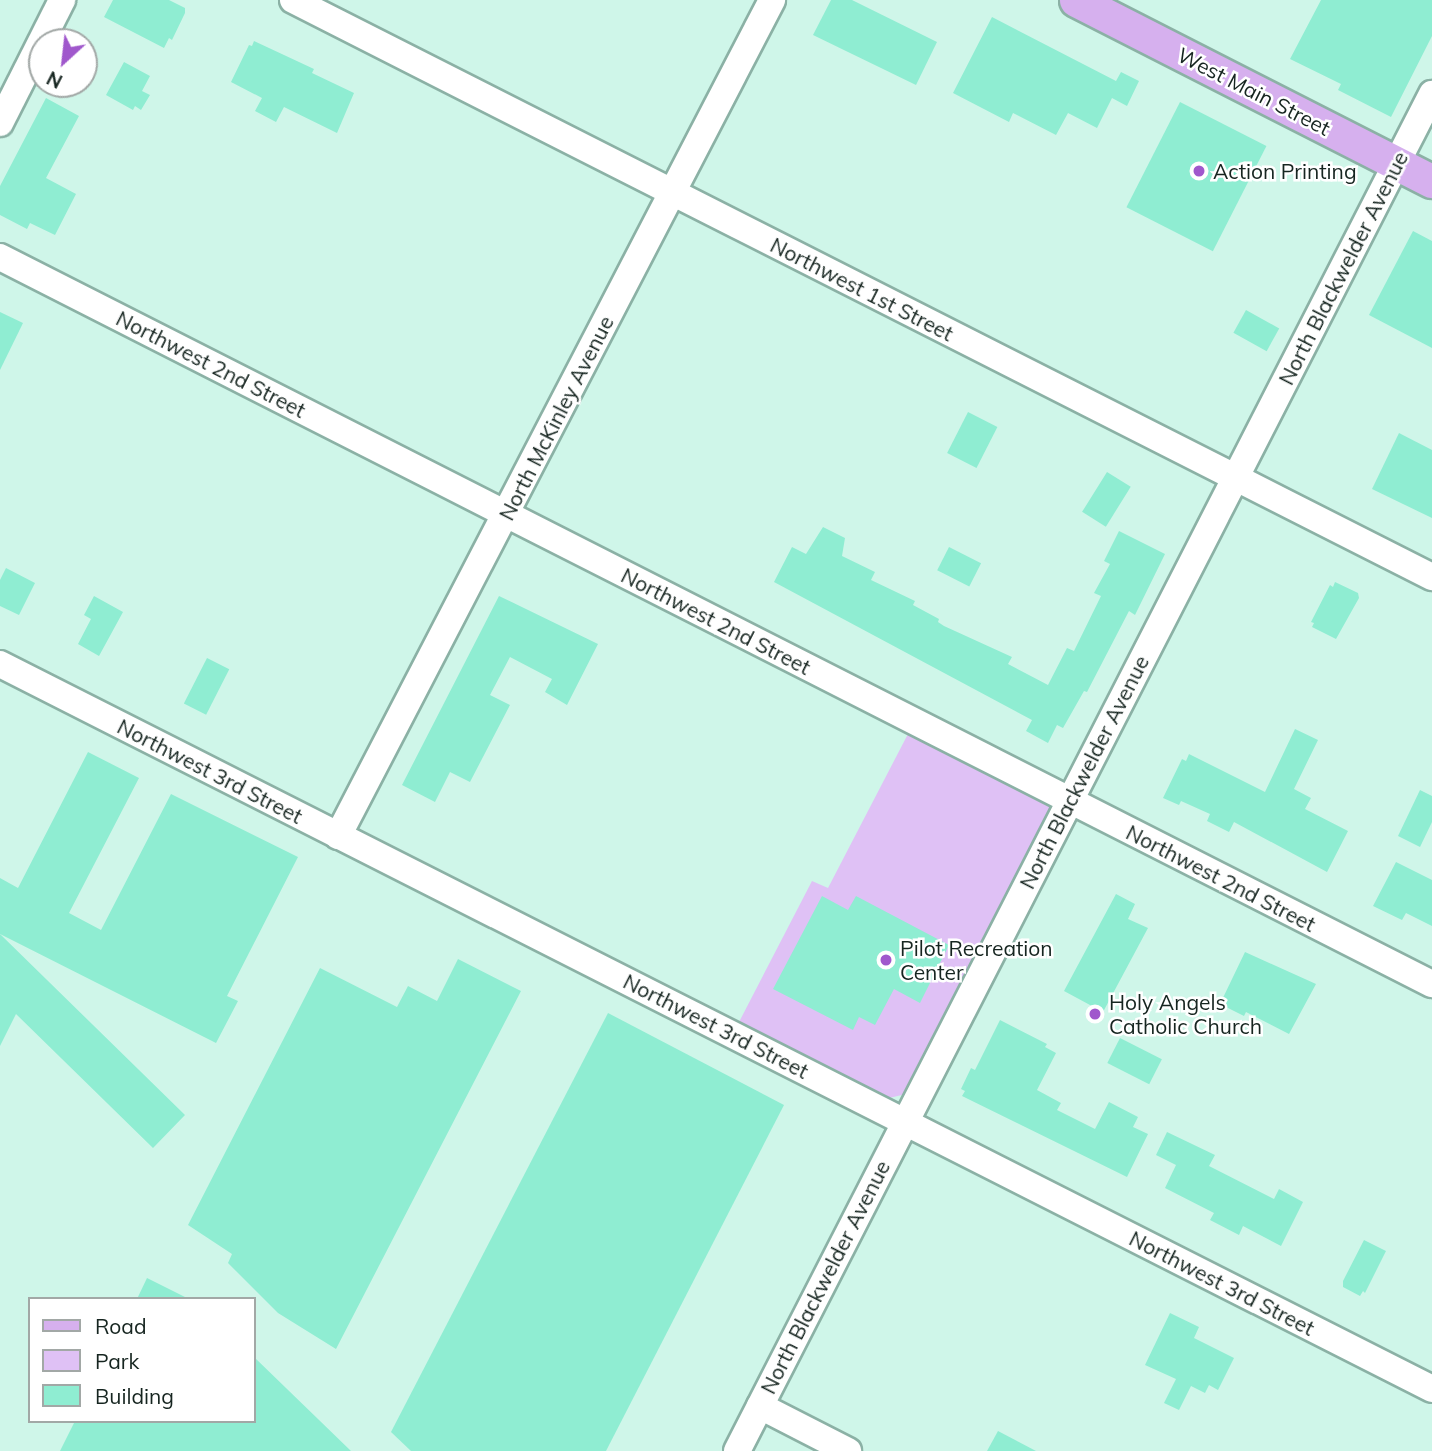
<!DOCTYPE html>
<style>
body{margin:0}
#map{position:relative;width:1432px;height:1451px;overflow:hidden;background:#cff6e9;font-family:Mulish,sans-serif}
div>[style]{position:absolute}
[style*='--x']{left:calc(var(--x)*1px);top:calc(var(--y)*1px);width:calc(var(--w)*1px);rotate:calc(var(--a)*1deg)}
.green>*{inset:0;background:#dfc1f5}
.building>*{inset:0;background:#8fedd2;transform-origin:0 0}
.roads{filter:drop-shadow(2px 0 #8bb1a5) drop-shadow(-2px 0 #8bb1a5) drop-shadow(0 2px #8bb1a5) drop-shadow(0 -2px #8bb1a5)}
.minor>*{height:26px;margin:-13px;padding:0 13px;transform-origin:13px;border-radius:13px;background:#fff}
.major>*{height:33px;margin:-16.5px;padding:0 16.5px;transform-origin:16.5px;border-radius:16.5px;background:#d6b0ee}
.dots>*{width:19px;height:19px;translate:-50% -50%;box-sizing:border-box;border:4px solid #fff;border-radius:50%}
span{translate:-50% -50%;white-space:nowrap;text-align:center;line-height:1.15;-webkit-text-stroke:5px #fff;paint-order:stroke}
.street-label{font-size:21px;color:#162520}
.poi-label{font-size:21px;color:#162520}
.left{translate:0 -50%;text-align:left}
.legend{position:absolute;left:28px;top:1297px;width:228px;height:126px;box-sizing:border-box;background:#fff;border:2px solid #a2a8a6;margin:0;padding:9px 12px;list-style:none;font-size:21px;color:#162520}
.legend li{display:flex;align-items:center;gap:14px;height:35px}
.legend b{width:35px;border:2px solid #a2a8a6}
.north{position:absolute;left:28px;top:28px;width:70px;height:70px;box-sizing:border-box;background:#fff;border:2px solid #a2a8a6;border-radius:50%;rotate:207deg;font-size:19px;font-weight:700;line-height:28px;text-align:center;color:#162520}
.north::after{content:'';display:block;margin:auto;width:24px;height:32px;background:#a058cc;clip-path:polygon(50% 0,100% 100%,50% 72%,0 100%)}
</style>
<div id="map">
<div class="green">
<i style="clip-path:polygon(909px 732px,1048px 803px,1050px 812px,907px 1089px,902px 1095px,889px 1098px,738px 1024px,812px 881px,828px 888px)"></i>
</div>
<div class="building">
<i style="clip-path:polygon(113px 0,169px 0,185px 8px,185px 13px,172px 40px,169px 38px,164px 48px,104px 17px)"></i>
<i style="clip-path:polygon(831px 0,852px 0,937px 42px,916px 85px,813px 35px)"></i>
<i style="clip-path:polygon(1321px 0,1432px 0,1432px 36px,1391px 117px,1338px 90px,1341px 84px,1290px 59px)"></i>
<i style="clip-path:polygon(992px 17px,1116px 81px,1121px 72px,1139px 81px,1127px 106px,1112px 98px,1097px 128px,1068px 113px,1056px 135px,1013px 113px,1009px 122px,953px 93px)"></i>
<i style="clip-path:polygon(254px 41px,314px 69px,312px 73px,354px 93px,337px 133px,284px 107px,276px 122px,255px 111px,262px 98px,231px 82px,249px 45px,252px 46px)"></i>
<i style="clip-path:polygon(124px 62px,150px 76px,142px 91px,150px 95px,141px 110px,135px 106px,133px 110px,106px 95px)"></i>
<i style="clip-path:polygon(46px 98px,79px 116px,46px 178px,76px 194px,55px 235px,30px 223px,27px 229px,0 215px,0 186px)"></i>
<i style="left:1180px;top:102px;width:97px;height:118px;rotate:27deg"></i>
<i style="clip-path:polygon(1413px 231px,1432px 241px,1432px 348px,1369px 315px)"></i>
<i style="left:1246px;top:310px;width:38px;height:26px;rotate:29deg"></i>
<i style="clip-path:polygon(0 312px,23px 323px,0 370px)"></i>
<i style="left:968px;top:412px;width:33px;height:46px;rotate:27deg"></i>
<i style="clip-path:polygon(1399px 433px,1432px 450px,1432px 518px,1372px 489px)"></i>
<i style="left:1107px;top:472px;width:28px;height:47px;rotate:32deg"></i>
<i style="clip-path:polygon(823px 527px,845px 538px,842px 556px,875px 572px,871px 580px,915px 601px,913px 605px,939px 619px,938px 622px,944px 626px,1012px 657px,1008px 664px,1048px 685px,1067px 648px,1074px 651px,1101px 596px,1094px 593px,1110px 564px,1104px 561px,1119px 531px,1165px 554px,1135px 615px,1129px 611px,1087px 692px,1084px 691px,1063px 728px,1057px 725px,1048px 743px,1026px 731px,1032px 720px,774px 582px,792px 547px,806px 554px)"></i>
<i style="left:949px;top:547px;width:36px;height:26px;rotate:27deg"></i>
<i style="clip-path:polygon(6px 568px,35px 583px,19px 615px,0 606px,0 580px)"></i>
<i style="clip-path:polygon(1335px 582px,1358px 593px,1359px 598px,1336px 639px,1312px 627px,1314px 623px,1311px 622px,1330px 585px,1333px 587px)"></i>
<i style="clip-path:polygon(94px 596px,123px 612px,99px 656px,78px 644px,91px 619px,84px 615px)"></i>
<i style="clip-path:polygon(499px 596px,598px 644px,567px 705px,545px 692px,552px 679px,510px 657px,490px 695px,510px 705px,470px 782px,450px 772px,435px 802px,402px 785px)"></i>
<i style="left:207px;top:658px;width:25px;height:51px;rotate:27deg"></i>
<i style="clip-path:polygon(1295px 729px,1318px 740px,1294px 789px,1311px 798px,1305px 809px,1348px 831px,1327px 872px,1234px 822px,1229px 832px,1207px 821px,1210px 814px,1181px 801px,1179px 805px,1163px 798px,1182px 759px,1186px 761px,1189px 754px,1265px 792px)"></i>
<i style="clip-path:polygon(88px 752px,139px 778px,69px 913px,101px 930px,171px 794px,298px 857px,227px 996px,238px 1001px,216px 1043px,0 934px,0 878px,18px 888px)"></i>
<i style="clip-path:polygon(1420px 790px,1432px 796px,1432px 822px,1420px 847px,1398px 836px)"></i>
<i style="clip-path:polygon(1396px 862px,1432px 880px,1432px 926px,1406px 913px,1402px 920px,1373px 906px)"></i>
<i style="clip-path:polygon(1116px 894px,1135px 904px,1128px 919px,1148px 928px,1103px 1012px,1064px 991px)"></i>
<i style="clip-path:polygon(822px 896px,848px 910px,856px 896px,949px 945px,920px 1003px,894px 989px,875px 1025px,859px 1017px,853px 1030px,773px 989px)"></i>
<i style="clip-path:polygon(0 934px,185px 1115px,153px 1148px,16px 1014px,0 1046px)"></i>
<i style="clip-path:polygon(1245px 952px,1316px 984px,1289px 1034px,1246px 1012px,1244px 1016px,1220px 1004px)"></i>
<i style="clip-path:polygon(458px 959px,521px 991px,336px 1349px,278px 1313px,228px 1263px,232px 1254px,188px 1225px,320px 968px,397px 1007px,408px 986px,437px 1001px)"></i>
<i style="clip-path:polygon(608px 1013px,784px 1105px,606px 1451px,411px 1451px,391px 1432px)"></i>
<i style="clip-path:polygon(1000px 1020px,1047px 1044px,1045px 1047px,1056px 1053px,1037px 1090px,1061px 1103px,1057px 1110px,1095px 1129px,1109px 1102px,1138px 1117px,1133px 1127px,1148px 1134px,1127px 1177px,962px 1096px,965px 1091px,961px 1089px,971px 1068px,975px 1070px)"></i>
<i style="left:1120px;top:1038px;width:47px;height:28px;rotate:27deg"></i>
<i style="clip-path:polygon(1167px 1132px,1215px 1155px,1209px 1166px,1274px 1199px,1279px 1189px,1303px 1202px,1281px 1246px,1243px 1226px,1239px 1235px,1210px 1220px,1214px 1213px,1165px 1188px,1176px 1165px,1156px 1155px)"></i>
<i style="clip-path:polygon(1364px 1240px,1386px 1251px,1365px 1293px,1363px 1291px,1360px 1296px,1343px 1287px,1343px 1281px)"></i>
<i style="clip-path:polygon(147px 1278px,189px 1299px,137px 1299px)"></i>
<i style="clip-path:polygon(1170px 1313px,1199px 1327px,1194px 1338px,1234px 1358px,1218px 1390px,1209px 1385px,1205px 1393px,1191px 1386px,1179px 1410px,1164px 1403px,1176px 1379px,1145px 1365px)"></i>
<i style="clip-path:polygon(254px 1357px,351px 1451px,60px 1451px,75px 1421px,254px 1421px)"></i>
<i style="clip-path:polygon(998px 1431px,1036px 1451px,987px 1451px)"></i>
</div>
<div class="roads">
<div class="minor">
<i style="--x:293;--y:0;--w:1277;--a:26.87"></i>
<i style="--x:0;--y:123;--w:138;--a:-63.2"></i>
<i style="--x:0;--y:257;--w:1606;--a:26.92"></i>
<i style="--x:0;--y:664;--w:1605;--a:26.85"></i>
<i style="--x:338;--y:836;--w:942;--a:-62.56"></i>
<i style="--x:760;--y:1406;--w:99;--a:27.1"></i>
<i style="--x:737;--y:1451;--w:1525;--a:-62.88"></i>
</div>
<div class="major">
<i style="--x:1076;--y:0;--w:399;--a:27"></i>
</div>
</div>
<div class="dots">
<i style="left:1199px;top:171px;background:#a058cc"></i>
<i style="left:886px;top:960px;background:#a058cc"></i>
<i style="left:1095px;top:1014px;background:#a058cc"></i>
</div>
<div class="street-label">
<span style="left:1254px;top:91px;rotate:27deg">West Main Street</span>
<span style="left:1343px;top:268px;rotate:-63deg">North Blackwelder Avenue</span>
<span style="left:862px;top:289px;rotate:27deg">Northwest 1st Street</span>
<span style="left:211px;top:364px;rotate:27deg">Northwest 2nd Street</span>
<span style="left:556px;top:418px;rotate:-63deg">North McKinley Avenue</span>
<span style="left:716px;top:621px;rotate:27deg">Northwest 2nd Street</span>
<span style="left:210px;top:771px;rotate:27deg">Northwest 3rd Street</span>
<span style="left:1084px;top:772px;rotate:-63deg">North Blackwelder Avenue</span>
<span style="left:1221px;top:878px;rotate:27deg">Northwest 2nd Street</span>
<span style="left:716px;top:1026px;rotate:27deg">Northwest 3rd Street</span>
<span style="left:825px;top:1277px;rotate:-63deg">North Blackwelder Avenue</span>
<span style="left:1222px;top:1283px;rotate:27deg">Northwest 3rd Street</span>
</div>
<div class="poi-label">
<span class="left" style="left:1213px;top:171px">Action Printing</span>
<span class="left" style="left:900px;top:960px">Pilot Recreation<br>Center</span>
<span class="left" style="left:1109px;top:1014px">Holy Angels<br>Catholic Church</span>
</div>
<ul class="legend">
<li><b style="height:9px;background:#d6b0ee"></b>Road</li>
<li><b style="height:19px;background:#dfc1f5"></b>Park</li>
<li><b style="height:19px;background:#8fedd2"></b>Building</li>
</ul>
<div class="north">N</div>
</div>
